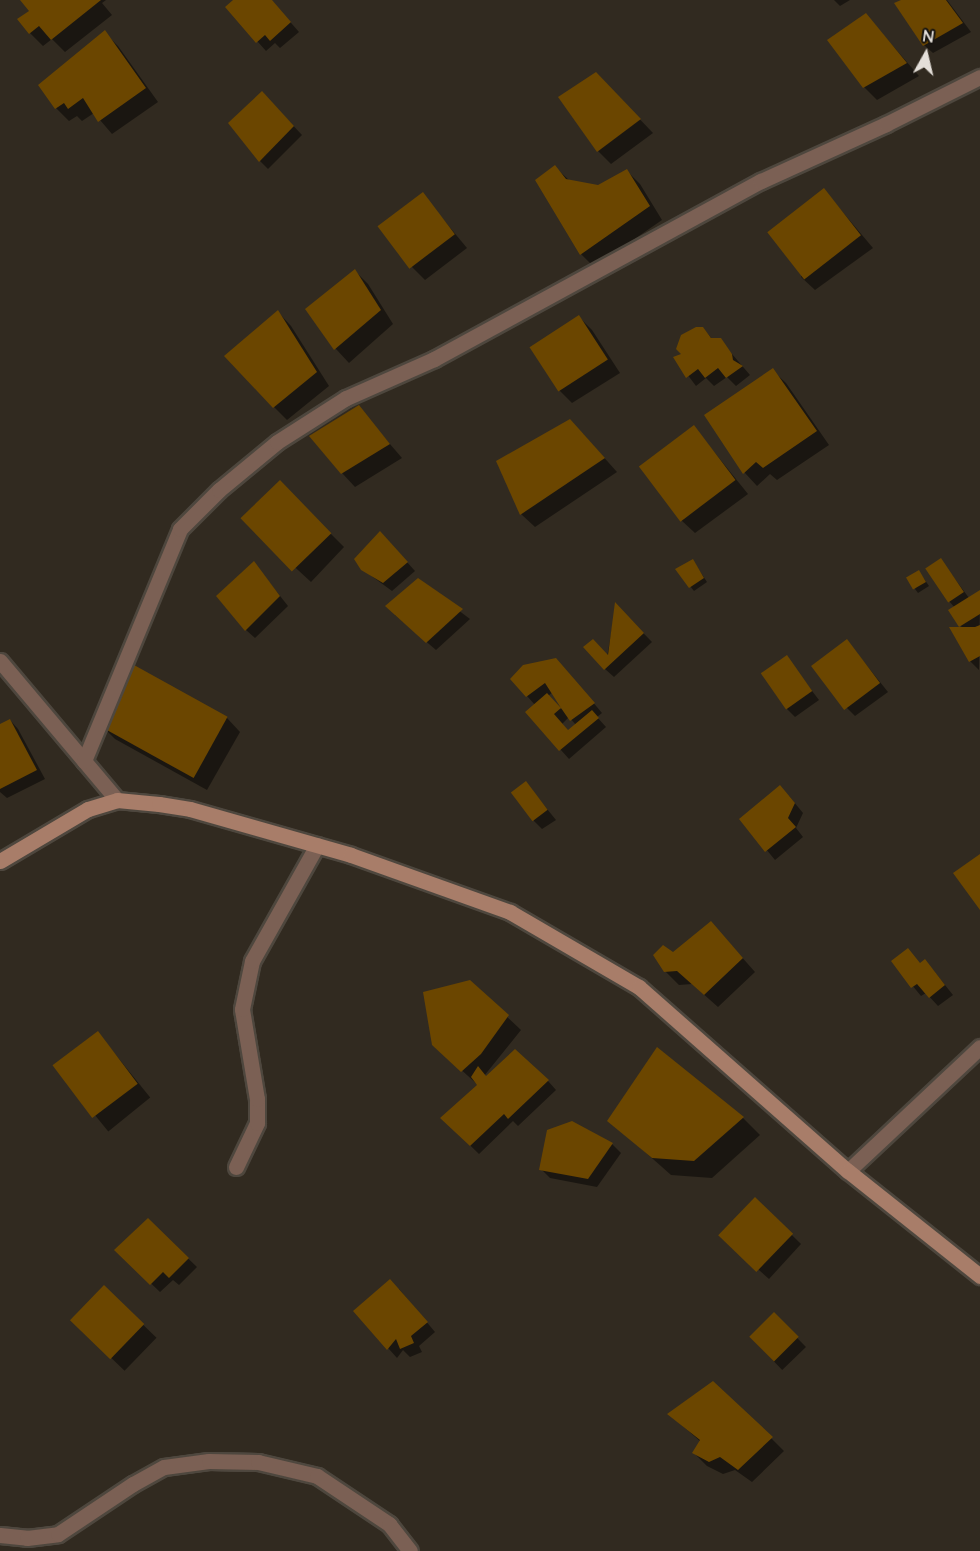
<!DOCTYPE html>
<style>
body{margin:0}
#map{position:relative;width:980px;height:1551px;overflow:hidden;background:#312a20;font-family:Quicksand,sans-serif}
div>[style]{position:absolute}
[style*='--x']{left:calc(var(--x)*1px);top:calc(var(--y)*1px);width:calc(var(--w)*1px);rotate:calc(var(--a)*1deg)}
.shadow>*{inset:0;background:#0007;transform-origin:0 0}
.building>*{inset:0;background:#6b4600;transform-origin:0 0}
.roads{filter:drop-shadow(2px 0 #4e473e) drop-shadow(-2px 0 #4e473e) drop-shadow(0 2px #4e473e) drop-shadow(0 -2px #4e473e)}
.street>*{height:15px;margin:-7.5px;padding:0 7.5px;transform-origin:7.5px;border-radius:7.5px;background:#7b6054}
.secondary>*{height:15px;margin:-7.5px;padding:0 7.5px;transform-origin:7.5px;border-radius:7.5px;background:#a87d69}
span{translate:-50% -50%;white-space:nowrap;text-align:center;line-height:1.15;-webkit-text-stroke:4.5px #16130f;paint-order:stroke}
.north{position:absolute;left:896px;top:24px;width:60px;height:60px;-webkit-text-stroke:4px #16130f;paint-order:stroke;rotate:8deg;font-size:16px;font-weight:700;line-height:24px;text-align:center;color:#e4dfd9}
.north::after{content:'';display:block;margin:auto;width:21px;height:27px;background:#e4dfd9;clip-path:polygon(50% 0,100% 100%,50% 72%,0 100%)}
</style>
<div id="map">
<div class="shadow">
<i style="clip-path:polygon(22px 0,106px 0,102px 3px,112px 15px,65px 52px,52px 39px,43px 46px,30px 33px,31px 11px)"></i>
<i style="clip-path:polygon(235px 0,271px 0,299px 32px,280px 48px,275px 43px,266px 51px,227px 7px)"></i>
<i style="clip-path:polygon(834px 0,850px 0,840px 6px)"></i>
<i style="clip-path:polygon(904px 0,947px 0,971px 32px,933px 53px,924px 45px)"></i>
<i style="clip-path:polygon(866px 15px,919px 76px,877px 100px,864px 87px)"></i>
<i style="clip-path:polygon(105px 33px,118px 46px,158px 102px,112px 134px,94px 113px,82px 121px,77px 116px,69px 121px,56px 108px)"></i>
<i style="clip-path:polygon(609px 87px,653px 133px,611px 164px,598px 151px)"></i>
<i style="clip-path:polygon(271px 102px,302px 135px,268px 169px,260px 161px)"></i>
<i style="clip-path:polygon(555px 167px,570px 181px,599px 187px,627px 171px,640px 184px,662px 220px,594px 267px,581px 254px)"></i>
<i style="clip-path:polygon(824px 190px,873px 248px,815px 290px,801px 277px)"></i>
<i style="clip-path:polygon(422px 194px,467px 248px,425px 280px,412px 267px)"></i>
<i style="clip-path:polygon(355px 271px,368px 284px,393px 324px,349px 363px,336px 349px,307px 309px)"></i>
<i style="clip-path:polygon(278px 312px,291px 326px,329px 386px,287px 420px,274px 407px)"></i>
<i style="clip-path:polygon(579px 317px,592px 330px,620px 373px,572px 403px,559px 390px)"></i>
<i style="clip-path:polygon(703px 328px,713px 340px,720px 340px,750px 375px,736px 386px,727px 377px,714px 386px,706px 378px,696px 386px,675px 358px,684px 354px)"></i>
<i style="clip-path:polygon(772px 370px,786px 383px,829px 445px,777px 480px,770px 474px,757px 486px,745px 473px,706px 416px)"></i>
<i style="clip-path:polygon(358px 407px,402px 458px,355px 487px,342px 473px)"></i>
<i style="clip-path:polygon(694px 427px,748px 494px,695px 533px,681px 520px)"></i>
<i style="clip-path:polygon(583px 434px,617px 472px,535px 527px,521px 514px,498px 462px)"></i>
<i style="clip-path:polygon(280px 483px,344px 547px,311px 582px,261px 536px)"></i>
<i style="clip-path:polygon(389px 542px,415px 571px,392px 591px,362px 569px)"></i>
<i style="clip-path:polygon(941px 560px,969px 598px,980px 592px,979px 670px,970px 661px,963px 629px,951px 611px,955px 608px,949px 601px)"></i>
<i style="clip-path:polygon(693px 561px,707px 582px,694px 591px,677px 570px)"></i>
<i style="clip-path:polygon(254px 563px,288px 606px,255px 638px,246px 630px)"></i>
<i style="clip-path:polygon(922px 576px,929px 586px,918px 593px,915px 589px)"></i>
<i style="clip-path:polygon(418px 580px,470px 619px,436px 650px,395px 615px)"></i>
<i style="clip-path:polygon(616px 605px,652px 642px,614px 677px,605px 669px)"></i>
<i style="clip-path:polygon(847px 641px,888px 692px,855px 716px,846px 707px)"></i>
<i style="clip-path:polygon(786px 657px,819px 700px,795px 717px,786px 708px)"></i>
<i style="clip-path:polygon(evenodd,565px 669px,602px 713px,597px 717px,606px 727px,569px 759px,527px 712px,535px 705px,512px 679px,565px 669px,553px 692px,562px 708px,561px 709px,548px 696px,553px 692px,565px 669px,569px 717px,576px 725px,569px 732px,562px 724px,569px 717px)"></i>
<i style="clip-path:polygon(227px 718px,240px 732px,207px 790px,115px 739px,102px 726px)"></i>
<i style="clip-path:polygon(10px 720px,18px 729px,45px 779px,7px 798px,0 792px,0 725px)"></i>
<i style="clip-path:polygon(526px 783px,556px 820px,542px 829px,534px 821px)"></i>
<i style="clip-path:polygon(789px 796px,803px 813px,796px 828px,803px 837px,775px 860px,741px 819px)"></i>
<i style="clip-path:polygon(724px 937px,755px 972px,718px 1007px,692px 984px,679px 985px,665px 971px,673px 954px)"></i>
<i style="clip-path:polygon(893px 962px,921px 964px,933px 970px,953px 995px,938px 1006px,926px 993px,921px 996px)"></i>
<i style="clip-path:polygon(469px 981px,521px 1030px,484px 1076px,548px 1081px,556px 1090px,518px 1126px,513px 1121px,479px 1154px,442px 1118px,479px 1086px,445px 1055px)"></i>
<i style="left:98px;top:1033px;width:83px;height:54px;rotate:51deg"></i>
<i style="clip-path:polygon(657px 1049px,743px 1118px,760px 1135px,712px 1178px,671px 1175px,609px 1120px)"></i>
<i style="clip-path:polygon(571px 1123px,612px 1144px,621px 1153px,597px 1187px,550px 1178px,541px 1169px)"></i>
<i style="clip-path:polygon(755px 1199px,801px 1244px,769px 1279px,730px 1244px)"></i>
<i style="clip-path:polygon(148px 1220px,197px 1267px,179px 1285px,173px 1280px,160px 1292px,116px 1250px)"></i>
<i style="left:104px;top:1287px;width:73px;height:46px;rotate:44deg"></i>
<i style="clip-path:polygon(399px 1289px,435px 1332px,419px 1346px,422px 1352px,410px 1357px,403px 1350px,397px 1358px,355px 1311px)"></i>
<i style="left:774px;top:1314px;width:46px;height:33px;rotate:46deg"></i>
<i style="clip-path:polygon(669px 1414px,771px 1438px,784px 1451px,752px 1482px,735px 1470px,723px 1474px,707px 1466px,694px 1453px,701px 1442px)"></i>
</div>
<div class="building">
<i style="clip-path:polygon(20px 0,101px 0,51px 40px,39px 26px,29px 34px,17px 19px,29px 11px)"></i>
<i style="clip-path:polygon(233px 0,272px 0,291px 22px,270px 41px,265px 35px,256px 43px,225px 7px)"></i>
<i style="clip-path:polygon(901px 0,946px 0,963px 23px,923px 46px,894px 3px)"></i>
<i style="clip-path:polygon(866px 13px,907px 63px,863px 88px,827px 40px)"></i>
<i style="clip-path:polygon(105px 30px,146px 88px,98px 122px,83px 98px,68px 109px,64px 103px,55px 109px,38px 85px)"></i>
<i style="clip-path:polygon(596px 72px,641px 119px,597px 152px,558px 97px)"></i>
<i style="clip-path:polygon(262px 91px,294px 126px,259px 162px,228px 123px)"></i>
<i style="clip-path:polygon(555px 165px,566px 179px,598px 185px,627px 169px,650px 206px,580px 255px,535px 180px)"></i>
<i style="left:824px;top:188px;width:60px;height:72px;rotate:52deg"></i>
<i style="left:423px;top:192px;width:53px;height:57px;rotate:53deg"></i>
<i style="clip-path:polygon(355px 269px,381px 310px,334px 350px,305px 309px)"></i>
<i style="clip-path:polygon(278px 310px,317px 372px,273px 408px,224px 356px)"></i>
<i style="left:579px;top:315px;width:53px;height:59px;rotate:57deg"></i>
<i style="clip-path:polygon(696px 327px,703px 327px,711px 338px,721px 338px,732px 354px,733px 360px,743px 366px,726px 378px,718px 368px,705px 378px,698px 369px,686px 378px,673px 357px,681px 354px,676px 349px,681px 335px)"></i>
<i style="clip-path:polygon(773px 368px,817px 431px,763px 468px,756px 462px,743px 474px,704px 415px)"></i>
<i style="clip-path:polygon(359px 405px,390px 444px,341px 474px,309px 436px)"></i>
<i style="clip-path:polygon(570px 419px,605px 458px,520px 515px,496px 461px)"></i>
<i style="left:694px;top:425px;width:69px;height:69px;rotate:53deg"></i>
<i style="left:280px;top:480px;width:74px;height:55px;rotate:46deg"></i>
<i style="clip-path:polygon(380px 531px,408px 562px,383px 583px,361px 570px,354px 559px)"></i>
<i style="left:941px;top:558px;width:41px;height:19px;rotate:56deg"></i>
<i style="clip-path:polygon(693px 559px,704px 578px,689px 588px,675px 569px)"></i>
<i style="clip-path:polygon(254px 561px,280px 596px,245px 631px,216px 596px)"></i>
<i style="left:919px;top:570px;width:14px;height:15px;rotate:60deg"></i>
<i style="clip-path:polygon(418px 578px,463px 609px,426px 643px,385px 606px)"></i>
<i style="clip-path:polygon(980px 590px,980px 614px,959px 627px,948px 610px)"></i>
<i style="clip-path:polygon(615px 602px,644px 633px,604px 670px,583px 647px,593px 639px,608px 655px)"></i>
<i style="clip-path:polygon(980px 625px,980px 656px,969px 662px,949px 627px,975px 627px)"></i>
<i style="left:847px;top:639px;width:55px;height:45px;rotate:53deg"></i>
<i style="left:787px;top:655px;width:44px;height:32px;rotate:55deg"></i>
<i style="clip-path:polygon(556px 658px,595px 703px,570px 721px,561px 708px,554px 714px,568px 730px,592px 710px,599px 718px,559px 751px,525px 712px,547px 693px,561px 708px,545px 683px,526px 697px,510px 679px,523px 665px)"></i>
<i style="left:134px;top:665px;width:107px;height:70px;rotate:29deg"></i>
<i style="clip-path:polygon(10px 719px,37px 770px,0 789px,0 724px)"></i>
<i style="left:526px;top:781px;width:36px;height:19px;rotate:53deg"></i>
<i style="clip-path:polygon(780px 785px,795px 803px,788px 818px,796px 827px,765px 852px,739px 819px)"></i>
<i style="clip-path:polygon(980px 854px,980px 910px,953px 873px)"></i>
<i style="clip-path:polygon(711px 921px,743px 958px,704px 995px,677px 971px,664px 972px,653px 955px,663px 945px,673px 952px)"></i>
<i style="clip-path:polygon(908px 948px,920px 963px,925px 959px,945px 985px,929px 998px,917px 984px,911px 988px,891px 961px)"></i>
<i style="clip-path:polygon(470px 980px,509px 1015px,481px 1054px,461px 1072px,432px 1045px,423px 992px)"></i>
<i style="left:98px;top:1031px;width:66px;height:57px;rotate:53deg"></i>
<i style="clip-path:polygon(657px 1047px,744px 1117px,694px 1161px,652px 1158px,607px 1121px)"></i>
<i style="clip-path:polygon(515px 1049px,549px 1080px,508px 1119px,504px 1114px,470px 1146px,440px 1118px,477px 1085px,471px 1077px,478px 1066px,486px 1076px)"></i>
<i style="clip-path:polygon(572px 1121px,613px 1143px,588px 1179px,539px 1170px,547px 1130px)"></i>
<i style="left:755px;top:1197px;width:53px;height:53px;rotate:44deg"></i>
<i style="clip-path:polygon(148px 1218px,189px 1258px,169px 1278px,163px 1272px,150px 1285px,114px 1250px)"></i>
<i style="clip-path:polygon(390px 1279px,428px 1322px,411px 1336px,414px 1343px,400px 1349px,396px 1339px,387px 1350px,353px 1311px)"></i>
<i style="left:104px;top:1285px;width:56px;height:49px;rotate:44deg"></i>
<i style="left:774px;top:1312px;width:35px;height:35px;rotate:45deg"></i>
<i style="clip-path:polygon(713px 1381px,773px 1437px,738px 1470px,720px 1457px,709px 1462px,692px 1453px,700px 1440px,667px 1414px)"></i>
</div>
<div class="roads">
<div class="street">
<i style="--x:0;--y:661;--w:182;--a:49.9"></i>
<i style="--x:84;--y:761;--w:251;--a:-67.5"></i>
<i style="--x:180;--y:529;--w:55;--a:-45"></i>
<i style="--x:219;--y:490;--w:75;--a:-39.6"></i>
<i style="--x:277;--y:442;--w:82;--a:-32.5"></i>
<i style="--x:346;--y:398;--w:96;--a:-23.9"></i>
<i style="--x:434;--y:359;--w:372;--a:-28.6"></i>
<i style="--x:761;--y:181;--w:137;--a:-24.5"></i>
<i style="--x:886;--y:124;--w:105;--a:-26.6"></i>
<i style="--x:236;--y:1167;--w:49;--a:-64.5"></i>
<i style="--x:257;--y:1123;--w:24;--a:-90"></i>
<i style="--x:257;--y:1099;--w:91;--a:-99.5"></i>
<i style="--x:242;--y:1009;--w:49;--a:-78.2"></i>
<i style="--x:252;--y:961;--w:133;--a:-60.7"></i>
<i style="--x:848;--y:1171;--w:181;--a:-43.2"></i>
<i style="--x:0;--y:1535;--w:27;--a:6"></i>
<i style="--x:27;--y:1538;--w:31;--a:-7"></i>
<i style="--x:58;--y:1534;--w:90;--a:-33.7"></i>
<i style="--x:133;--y:1484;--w:35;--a:-29"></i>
<i style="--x:164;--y:1467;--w:45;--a:-7.6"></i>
<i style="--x:209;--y:1461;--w:49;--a:1.2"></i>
<i style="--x:258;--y:1462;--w:61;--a:13.3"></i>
<i style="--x:317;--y:1476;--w:87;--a:33.7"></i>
<i style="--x:389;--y:1524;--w:34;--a:52"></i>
</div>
<div class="secondary">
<i style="--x:0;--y:861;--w:102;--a:-30.6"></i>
<i style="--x:88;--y:809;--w:30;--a:-17"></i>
<i style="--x:117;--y:800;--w:42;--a:5.4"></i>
<i style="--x:159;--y:804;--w:31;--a:9"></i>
<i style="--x:190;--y:809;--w:167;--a:15.9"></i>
<i style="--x:351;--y:855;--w:169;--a:19.7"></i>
<i style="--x:510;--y:912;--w:149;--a:30.2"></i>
<i style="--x:639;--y:987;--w:278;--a:41.4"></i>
<i style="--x:848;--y:1171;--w:169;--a:38.5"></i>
</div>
</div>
<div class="north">N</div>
</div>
